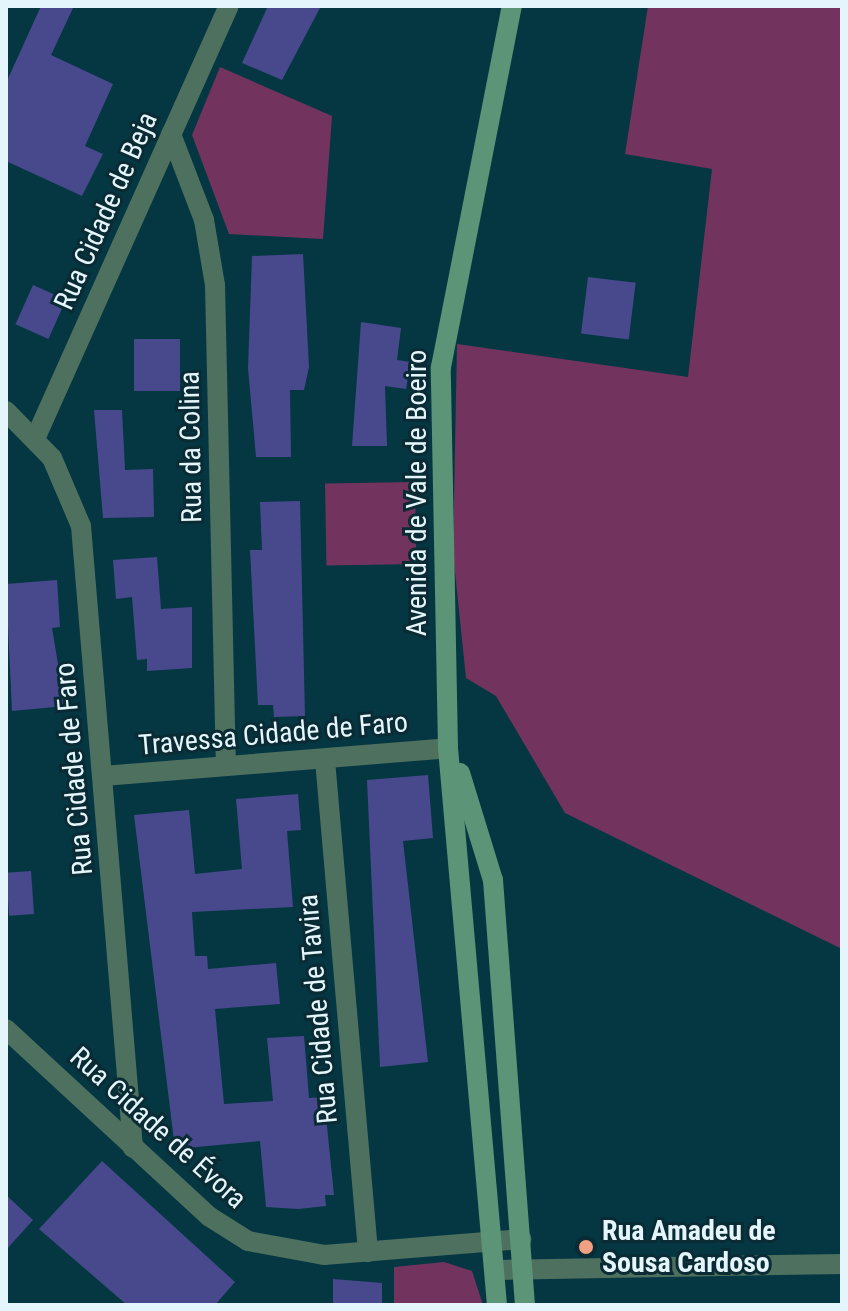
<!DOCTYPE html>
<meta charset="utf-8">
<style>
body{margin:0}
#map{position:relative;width:848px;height:1311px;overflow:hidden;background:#053743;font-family:"Roboto Condensed",sans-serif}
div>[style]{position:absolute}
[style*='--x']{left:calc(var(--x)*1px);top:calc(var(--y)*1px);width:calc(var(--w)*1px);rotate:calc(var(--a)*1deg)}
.green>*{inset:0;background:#73335f;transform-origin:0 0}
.building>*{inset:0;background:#48498d;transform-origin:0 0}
.street>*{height:20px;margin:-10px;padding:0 10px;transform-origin:10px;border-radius:10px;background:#4e705e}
.secondary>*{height:20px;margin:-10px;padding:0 10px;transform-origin:10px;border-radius:10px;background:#5c9477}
.dots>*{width:22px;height:22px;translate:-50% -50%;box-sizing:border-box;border:4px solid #0b2b34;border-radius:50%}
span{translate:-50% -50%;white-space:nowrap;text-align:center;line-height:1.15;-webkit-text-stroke:6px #0b2b34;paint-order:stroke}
.street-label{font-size:28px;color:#e4f6fc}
.poi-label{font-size:28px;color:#e4f6fc;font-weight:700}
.left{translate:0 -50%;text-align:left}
.frame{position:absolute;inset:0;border:8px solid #e4f6fc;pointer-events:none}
</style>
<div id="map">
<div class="green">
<i style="clip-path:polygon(648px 6px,842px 6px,842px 949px,565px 813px,496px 696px,466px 678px,453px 553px,457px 344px,688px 377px,712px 169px,625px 154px)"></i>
<i style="clip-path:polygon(220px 67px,332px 116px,323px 239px,229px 234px,192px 135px)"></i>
<i style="left:415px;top:482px;width:82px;height:90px;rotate:89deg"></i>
<i style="clip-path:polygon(444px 1262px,472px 1271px,483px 1305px,394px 1305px,394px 1267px)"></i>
</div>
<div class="building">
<i style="clip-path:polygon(41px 6px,74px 6px,51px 55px,113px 84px,85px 146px,103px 154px,82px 196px,6px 161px,6px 83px)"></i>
<i style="clip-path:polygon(268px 6px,321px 6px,282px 80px,242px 63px)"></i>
<i style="clip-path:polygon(303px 254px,309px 367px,304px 390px,290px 390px,291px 457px,256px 457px,248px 368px,252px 256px)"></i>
<i style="left:588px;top:277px;width:48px;height:57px;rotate:7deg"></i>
<i style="left:33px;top:285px;width:36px;height:43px;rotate:24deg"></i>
<i style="clip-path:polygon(361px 322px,401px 328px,397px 360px,410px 362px,406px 389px,385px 386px,387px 446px,352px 446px)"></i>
<i style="left:180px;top:339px;width:52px;height:46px;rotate:90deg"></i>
<i style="clip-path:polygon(94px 410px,122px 410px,125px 470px,153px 469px,154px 517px,103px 518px)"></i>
<i style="clip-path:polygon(300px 501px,305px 716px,274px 717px,273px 705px,258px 705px,250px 550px,262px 550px,260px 502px)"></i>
<i style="clip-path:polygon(157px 557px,161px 609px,192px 607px,192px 668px,147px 671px,147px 659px,137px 660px,132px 597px,116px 599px,113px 560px)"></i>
<i style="clip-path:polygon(57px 580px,60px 627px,52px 628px,65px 706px,12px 711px,6px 584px)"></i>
<i style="clip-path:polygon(428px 775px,433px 838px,403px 841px,428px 1062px,380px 1067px,367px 780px)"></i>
<i style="clip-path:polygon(298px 794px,301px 830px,287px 831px,293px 907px,192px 912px,195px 956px,207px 956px,208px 969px,276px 963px,280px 1004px,215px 1009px,224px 1104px,273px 1101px,267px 1038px,304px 1036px,309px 1098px,324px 1097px,334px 1195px,325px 1195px,326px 1206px,298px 1209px,266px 1207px,260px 1141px,175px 1149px,134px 815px,189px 810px,195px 874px,242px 869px,236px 799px)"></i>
<i style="left:31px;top:871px;width:43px;height:25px;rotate:86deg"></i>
<i style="clip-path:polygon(102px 1161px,235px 1282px,215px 1305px,127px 1305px,39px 1229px)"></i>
<i style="clip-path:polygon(6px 1195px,33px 1220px,6px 1250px)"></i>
<i style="clip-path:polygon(333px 1279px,382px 1283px,382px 1305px,333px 1305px)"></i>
</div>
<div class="street">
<i style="--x:171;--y:134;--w:92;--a:69"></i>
<i style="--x:204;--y:220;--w:66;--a:80.4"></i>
<i style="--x:215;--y:285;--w:481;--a:88.7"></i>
<i style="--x:6;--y:411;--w:66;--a:45.6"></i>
<i style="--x:52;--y:458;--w:74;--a:66.9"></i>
<i style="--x:81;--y:526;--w:624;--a:85.22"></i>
<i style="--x:35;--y:439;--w:474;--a:-65.9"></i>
<i style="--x:325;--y:760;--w:494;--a:85"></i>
<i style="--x:103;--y:776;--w:346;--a:-4.6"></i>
<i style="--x:6;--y:1029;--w:277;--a:42.7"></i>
<i style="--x:210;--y:1217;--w:45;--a:32.3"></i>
<i style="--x:248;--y:1241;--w:77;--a:10.4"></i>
<i style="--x:324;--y:1255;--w:198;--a:-4.6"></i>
<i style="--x:495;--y:1270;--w:347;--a:-1"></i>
</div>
<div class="secondary">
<i style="--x:460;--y:773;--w:112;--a:72.9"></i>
<i style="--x:493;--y:880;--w:426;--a:85.7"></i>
<i style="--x:497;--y:1305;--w:559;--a:-95.03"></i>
<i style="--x:448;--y:748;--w:381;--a:-91.1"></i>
<i style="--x:441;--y:367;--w:368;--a:-78.9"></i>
</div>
<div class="dots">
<i style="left:586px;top:1247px;background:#f3a082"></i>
</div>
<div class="street-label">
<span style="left:106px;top:211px;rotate:-66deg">Rua Cidade de Beja</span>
<span style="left:191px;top:447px;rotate:-91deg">Rua da Colina</span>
<span style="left:417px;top:493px;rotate:-90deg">Avenida de Vale de Boeiro</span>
<span style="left:273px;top:734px;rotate:-5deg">Travessa Cidade de Faro</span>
<span style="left:74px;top:769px;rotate:-95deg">Rua Cidade de Faro</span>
<span style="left:318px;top:1009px;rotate:-95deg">Rua Cidade de Tavira</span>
<span style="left:158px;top:1128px;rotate:42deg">Rua Cidade de Évora</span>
</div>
<div class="poi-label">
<span class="left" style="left:602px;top:1247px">Rua Amadeu de<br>Sousa Cardoso</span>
</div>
<div class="frame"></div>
</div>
